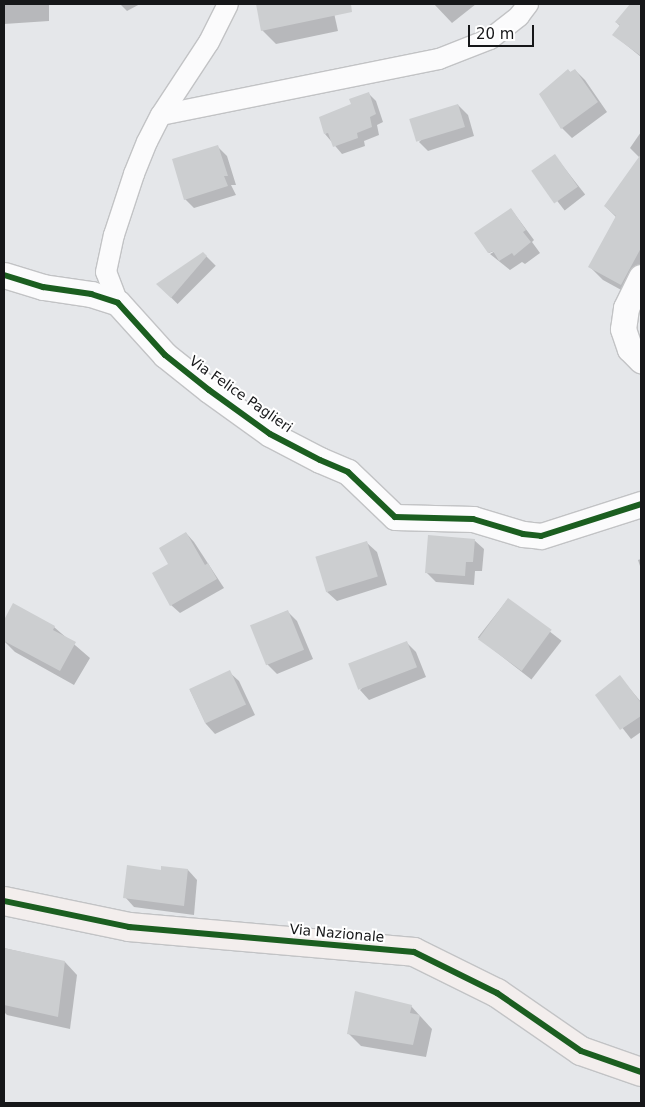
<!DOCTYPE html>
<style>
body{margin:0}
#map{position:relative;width:645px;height:1107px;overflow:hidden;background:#e5e7ea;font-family:"DejaVu Sans",sans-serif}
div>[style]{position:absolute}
.shadow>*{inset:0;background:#0003;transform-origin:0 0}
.building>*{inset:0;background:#ccced0;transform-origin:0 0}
.roads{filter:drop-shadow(1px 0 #c2c3c5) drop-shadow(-1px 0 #c2c3c5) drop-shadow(0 1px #c2c3c5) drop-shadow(0 -1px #c2c3c5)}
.minor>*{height:20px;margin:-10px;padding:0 10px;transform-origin:10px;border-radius:10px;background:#fbfbfc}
.tertiary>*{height:25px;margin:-12.5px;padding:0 12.5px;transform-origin:12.5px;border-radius:12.5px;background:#fbfbfc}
.primary>*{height:28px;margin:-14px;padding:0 14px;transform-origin:14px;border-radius:14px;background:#f3eeed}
.cycleway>*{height:6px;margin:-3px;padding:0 3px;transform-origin:3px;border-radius:3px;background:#1b5e20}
span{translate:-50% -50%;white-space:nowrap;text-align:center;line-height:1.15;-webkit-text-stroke:4px #fff;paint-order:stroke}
.street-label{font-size:14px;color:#161719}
.frame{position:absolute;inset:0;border:5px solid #161719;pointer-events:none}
.scale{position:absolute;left:468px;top:25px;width:66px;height:22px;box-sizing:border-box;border:2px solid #161719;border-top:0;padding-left:6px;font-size:15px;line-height:18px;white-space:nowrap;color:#161719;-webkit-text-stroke:4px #fff;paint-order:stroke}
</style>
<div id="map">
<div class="shadow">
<div style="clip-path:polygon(4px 4px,49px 4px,49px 21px,4px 24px)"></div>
<div style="clip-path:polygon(120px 4px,140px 4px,127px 11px)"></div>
<div style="clip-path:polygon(257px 4px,332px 4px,338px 31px,276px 44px,262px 30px)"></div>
<div style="clip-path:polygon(434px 4px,476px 4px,452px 23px)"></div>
<div style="clip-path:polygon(632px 4px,641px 4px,641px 57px,614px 35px,621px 27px,616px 22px)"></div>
<div style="clip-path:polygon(568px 70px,571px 73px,575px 70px,585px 80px,607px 112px,572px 138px,562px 128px,540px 94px)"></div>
<div style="clip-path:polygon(368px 93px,376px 101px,383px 122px,377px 125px,379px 135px,364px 141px,365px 146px,342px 154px,325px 134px,352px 104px)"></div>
<div style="clip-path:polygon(458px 105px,468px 115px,474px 136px,428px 151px,419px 142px)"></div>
<div style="clip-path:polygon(641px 132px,641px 284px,634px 297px,603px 280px,590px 267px,616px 217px,605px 206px,640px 158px,630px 148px)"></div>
<div style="clip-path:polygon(218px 147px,227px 156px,236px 185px,231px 185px,236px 195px,194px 208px,185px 199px)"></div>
<div style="left:555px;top:156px;width:49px;height:26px;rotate:52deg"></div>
<div style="clip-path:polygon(511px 209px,534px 240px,532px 242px,540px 253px,525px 264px,522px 262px,510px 270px,490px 254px,499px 249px,489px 253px,476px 233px)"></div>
<div style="left:203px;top:253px;width:18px;height:54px;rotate:45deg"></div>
<div style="clip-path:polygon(186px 533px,194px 542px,224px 588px,180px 613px,171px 605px,169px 565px)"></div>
<div style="clip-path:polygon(474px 540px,484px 549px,482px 571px,475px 571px,474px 585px,436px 582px,426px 572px)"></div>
<div style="clip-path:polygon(367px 543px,377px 552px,387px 585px,337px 601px,327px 592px)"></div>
<div style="clip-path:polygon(641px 559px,641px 569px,638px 560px)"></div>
<div style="left:508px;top:599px;width:68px;height:49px;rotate:38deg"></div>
<div style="clip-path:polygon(14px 605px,54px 627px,90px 658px,74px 685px,15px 652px,4px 641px,4px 633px,8px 626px,4px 622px)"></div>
<div style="clip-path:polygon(287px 611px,297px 621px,313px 659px,277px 674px,267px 664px,252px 626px)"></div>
<div style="clip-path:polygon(407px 643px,416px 652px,426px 677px,369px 700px,360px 690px)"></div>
<div style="clip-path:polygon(229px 672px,239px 681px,255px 715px,215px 734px,206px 724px,190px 690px)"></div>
<div style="clip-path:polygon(620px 677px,641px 702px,641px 732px,631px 739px,597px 695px)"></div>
<div style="clip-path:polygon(188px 870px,197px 880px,194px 915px,134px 907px,125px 897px,162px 872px)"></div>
<div style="clip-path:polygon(4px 948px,65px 962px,77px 975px,70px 1029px,7px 1015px,4px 1012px)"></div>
<div style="clip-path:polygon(411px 1006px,432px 1029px,426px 1057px,361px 1046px,348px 1033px)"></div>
</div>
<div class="building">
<div style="clip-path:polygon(256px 4px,351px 4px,352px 12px,261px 31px)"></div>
<div style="clip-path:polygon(630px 4px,641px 4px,641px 56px,612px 35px,620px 25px,615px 22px)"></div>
<div style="clip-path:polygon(568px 69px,570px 72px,575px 69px,598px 102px,561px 129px,539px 94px)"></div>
<div style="clip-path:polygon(369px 92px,376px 114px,370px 117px,372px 127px,357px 133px,358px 138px,333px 147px,328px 133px,324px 134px,319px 117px,351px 104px,349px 99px)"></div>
<div style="left:458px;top:104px;width:24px;height:51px;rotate:73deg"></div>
<div style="clip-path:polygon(218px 145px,228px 176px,224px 176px,228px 186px,184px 200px,172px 159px)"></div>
<div style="left:555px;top:154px;width:40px;height:29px;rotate:55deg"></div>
<div style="clip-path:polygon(641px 154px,641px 248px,621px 285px,588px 267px,616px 216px,604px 206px)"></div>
<div style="clip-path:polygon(511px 208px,526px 230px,523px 232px,531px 242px,514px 256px,512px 253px,499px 261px,493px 251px,488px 253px,474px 233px)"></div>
<div style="clip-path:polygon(203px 252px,207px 256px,171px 298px,156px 284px)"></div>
<div style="clip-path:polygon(186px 532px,205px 565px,208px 563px,217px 579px,170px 606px,152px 573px,168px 564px,159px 548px)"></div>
<div style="clip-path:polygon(428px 535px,475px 539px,473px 562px,466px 562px,465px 576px,425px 573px)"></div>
<div style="left:367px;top:541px;width:37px;height:54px;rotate:73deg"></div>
<div style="left:508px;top:598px;width:54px;height:51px;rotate:36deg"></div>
<div style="clip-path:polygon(13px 603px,55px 626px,53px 630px,76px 642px,60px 671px,4px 641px,4px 620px)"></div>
<div style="left:288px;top:610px;width:43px;height:41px;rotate:68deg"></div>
<div style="left:407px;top:641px;width:28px;height:63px;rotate:69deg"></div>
<div style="left:230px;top:670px;width:38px;height:45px;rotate:65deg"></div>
<div style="clip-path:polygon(620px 675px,641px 703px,641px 716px,620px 730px,595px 695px)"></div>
<div style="clip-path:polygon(127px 865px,161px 870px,161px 866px,188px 869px,184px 906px,123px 898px)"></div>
<div style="clip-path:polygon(4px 948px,65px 961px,58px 1017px,4px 1005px)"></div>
<div style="clip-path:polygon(355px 991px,412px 1005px,410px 1013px,420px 1015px,413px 1045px,347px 1034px)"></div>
</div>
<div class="roads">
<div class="minor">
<div style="left:161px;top:115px;width:284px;rotate:-11.4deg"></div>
<div style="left:439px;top:59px;width:55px;rotate:-21.4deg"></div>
<div style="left:490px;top:39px;width:37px;rotate:-38deg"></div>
<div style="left:519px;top:16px;width:15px;rotate:-53deg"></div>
<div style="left:118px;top:303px;width:33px;rotate:-111deg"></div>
<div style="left:106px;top:272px;width:38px;rotate:-78deg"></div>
<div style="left:114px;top:235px;width:64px;rotate:-71.8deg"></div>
<div style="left:134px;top:174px;width:35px;rotate:-68deg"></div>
<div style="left:147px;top:142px;width:30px;rotate:-63deg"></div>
<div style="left:161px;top:115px;width:87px;rotate:-56.7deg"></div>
<div style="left:209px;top:42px;width:42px;rotate:-63.4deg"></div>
</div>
<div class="tertiary">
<div style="left:4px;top:275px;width:41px;rotate:17.1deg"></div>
<div style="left:43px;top:287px;width:49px;rotate:8.3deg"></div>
<div style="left:91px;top:294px;width:28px;rotate:18deg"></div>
<div style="left:118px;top:303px;width:70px;rotate:47.9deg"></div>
<div style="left:165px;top:355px;width:56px;rotate:38.5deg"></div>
<div style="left:209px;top:390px;width:75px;rotate:35.8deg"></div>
<div style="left:270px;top:434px;width:56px;rotate:27.5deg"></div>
<div style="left:320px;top:460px;width:30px;rotate:23deg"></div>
<div style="left:348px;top:472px;width:65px;rotate:43.8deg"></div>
<div style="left:395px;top:517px;width:78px;rotate:1.5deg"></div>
<div style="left:473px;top:519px;width:52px;rotate:16.7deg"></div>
<div style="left:523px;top:534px;width:18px;rotate:6deg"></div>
<div style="left:541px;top:536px;width:105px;rotate:-17.7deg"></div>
<div style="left:641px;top:277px;width:34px;rotate:116deg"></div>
<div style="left:626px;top:308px;width:21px;rotate:98deg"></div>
<div style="left:623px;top:329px;width:21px;rotate:71deg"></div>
<div style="left:630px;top:349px;width:16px;rotate:45deg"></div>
</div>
<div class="primary">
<div style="left:4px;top:901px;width:128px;rotate:11.7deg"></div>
<div style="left:129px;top:927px;width:286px;rotate:5deg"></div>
<div style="left:414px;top:952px;width:93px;rotate:26.3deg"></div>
<div style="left:497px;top:993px;width:102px;rotate:34.6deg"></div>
<div style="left:581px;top:1051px;width:64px;rotate:19.3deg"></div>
</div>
</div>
<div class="cycleway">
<div style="left:4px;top:275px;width:41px;rotate:17.1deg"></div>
<div style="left:43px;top:287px;width:49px;rotate:8.3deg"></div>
<div style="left:91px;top:294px;width:28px;rotate:18deg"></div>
<div style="left:118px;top:303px;width:70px;rotate:47.9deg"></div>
<div style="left:165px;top:355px;width:56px;rotate:38.5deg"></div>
<div style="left:209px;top:390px;width:75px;rotate:35.8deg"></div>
<div style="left:270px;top:434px;width:56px;rotate:27.5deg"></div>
<div style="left:320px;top:460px;width:30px;rotate:23deg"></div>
<div style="left:348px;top:472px;width:65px;rotate:43.8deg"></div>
<div style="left:395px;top:517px;width:78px;rotate:1.5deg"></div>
<div style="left:473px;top:519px;width:52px;rotate:16.7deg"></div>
<div style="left:523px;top:534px;width:18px;rotate:6deg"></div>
<div style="left:541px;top:536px;width:105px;rotate:-17.7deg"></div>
<div style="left:4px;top:901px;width:128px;rotate:11.7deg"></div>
<div style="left:129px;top:927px;width:286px;rotate:5deg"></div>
<div style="left:414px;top:952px;width:93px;rotate:26.3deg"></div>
<div style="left:497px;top:993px;width:102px;rotate:34.6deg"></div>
<div style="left:581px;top:1051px;width:64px;rotate:19.3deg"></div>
</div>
<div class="street-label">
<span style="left:241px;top:394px;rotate:35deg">Via Felice Paglieri</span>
<span style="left:337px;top:933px;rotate:5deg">Via Nazionale</span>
</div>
<div class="frame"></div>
<div class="scale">20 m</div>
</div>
